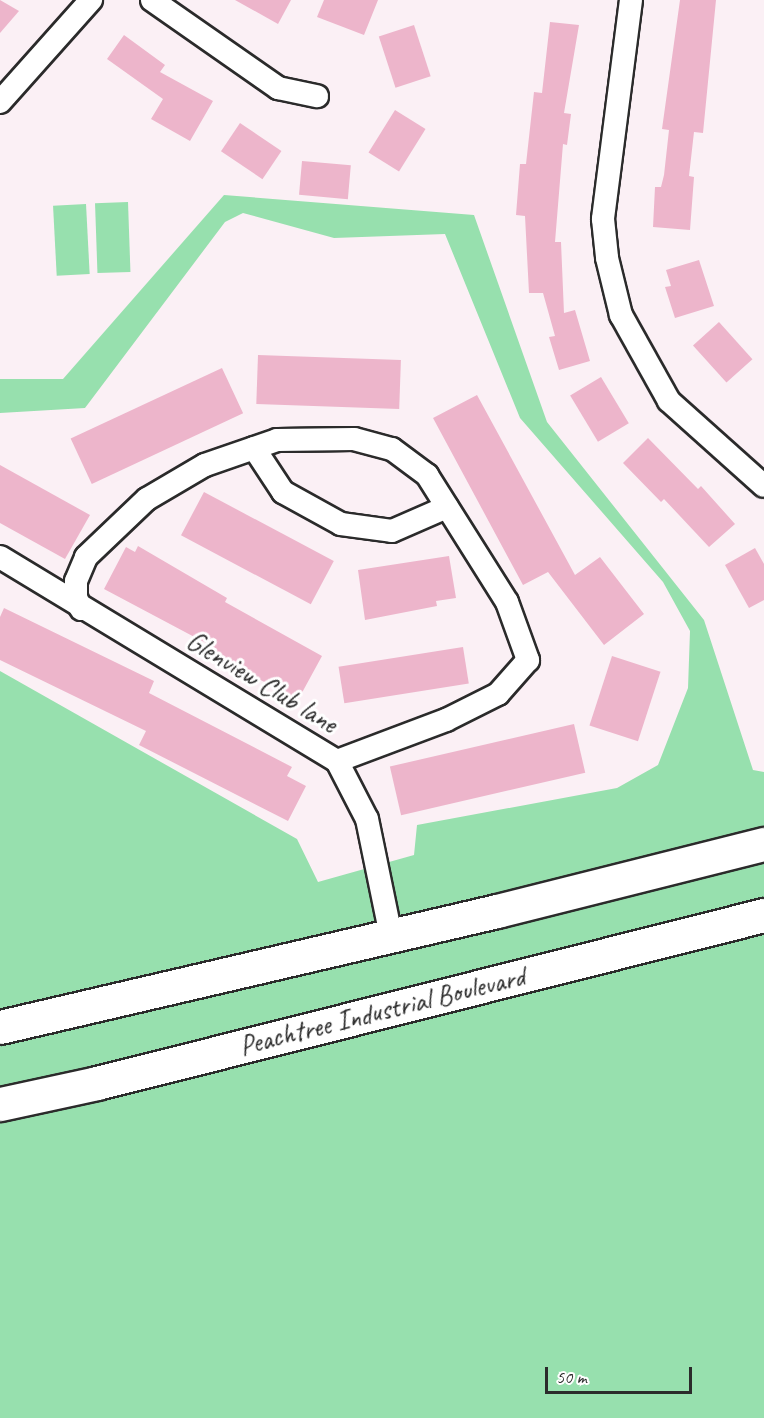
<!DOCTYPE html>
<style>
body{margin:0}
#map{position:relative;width:764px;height:1418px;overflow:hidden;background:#fbf0f5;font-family:Caveat,sans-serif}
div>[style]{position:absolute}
.green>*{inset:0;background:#97e0ae;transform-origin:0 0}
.building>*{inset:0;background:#edb5cb;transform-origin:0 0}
.roads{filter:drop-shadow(2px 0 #2b2b2b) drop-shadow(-2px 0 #2b2b2b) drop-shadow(0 2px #2b2b2b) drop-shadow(0 -2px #2b2b2b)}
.minor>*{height:22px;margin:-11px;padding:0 11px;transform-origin:11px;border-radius:11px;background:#fff}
.trunk>*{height:33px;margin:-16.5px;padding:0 16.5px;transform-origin:16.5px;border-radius:16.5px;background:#fff}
span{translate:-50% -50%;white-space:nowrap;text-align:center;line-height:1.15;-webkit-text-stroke:6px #fff;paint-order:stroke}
.street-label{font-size:28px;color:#2b2b2b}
.scale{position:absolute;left:545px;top:1367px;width:147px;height:27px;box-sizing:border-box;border:3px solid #2b2b2b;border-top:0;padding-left:8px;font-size:18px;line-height:21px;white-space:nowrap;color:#2b2b2b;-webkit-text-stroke:4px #fff;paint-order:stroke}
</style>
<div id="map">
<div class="green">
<div style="clip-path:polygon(224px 195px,474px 215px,547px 422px,704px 620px,753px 770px,764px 772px,764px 1418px,0 1418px,0 671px,297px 839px,318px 882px,414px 855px,417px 825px,617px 788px,658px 765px,688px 688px,690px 631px,663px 582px,520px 418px,445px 234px,334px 238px,243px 213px,225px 222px,85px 408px,0 413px,0 379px,63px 379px)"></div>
<div style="left:128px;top:202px;width:70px;height:33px;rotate:88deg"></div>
<div style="left:86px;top:204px;width:70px;height:33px;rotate:87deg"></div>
</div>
<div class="building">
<div style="clip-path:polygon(0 0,19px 11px,0 33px)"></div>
<div style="clip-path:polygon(235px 0,291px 0,278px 24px)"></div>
<div style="clip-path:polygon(324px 0,378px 0,364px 35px,317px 17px)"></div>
<div style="clip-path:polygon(680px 0,716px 0,703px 133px,694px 132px,689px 176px,694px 177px,690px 230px,653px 227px,655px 187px,661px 187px,664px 175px,669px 130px,662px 129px)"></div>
<div style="clip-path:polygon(550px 22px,579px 25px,564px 113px,571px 114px,567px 145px,563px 144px,555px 242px,561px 242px,564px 313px,575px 310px,590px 361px,559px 370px,549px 337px,555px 336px,543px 293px,529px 293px,525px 216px,516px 215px,520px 164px,526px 164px,534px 92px,542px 93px)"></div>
<div style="left:414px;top:25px;width:54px;height:37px;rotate:72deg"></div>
<div style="clip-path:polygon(124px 35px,165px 65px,160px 72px,213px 101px,190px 141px,151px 119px,163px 99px,107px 59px)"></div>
<div style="left:395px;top:110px;width:36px;height:50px;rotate:32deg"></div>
<div style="left:240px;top:123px;width:50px;height:34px;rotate:34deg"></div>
<div style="left:302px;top:161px;width:49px;height:34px;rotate:5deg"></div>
<div style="clip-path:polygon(699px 260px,714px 306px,675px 318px,665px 287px,671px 286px,666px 270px)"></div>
<div style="left:719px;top:322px;width:50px;height:35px;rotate:48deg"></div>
<div style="left:258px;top:355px;width:143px;height:49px;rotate:2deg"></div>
<div style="left:222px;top:368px;width:50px;height:167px;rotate:65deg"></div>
<div style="left:601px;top:377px;width:54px;height:36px;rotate:59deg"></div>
<div style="clip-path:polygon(477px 395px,575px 575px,600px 557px,644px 614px,604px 645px,548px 572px,523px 585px,433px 418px)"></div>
<div style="clip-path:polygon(648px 438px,698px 489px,701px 486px,735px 524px,709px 547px,664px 499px,661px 502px,623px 463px)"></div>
<div style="clip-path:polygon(0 465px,90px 515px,65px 559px,0 523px)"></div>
<div style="left:204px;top:492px;width:147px;height:49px;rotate:28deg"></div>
<div style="clip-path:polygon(138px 546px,227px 598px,225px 602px,322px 656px,298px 700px,214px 655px,217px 649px,104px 589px,126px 547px,135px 552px)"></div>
<div style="clip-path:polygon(755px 548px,764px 564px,764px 600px,749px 608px,725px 565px)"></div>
<div style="clip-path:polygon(449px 556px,456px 598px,436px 601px,437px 606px,365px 620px,358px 570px)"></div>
<div style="clip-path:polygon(4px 608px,154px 681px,149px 693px,292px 767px,287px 776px,306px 786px,288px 821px,139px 745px,146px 731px,0 660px,0 617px)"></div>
<div style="left:463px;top:647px;width:37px;height:126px;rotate:81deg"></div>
<div style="left:612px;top:656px;width:51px;height:73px;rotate:18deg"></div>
<div style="left:574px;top:724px;width:50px;height:189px;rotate:77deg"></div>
</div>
<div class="roads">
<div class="minor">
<div style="left:152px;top:0;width:154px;rotate:34.9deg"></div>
<div style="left:278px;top:88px;width:40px;rotate:12deg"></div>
<div style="left:631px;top:0;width:221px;rotate:97.3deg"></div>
<div style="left:603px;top:219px;width:39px;rotate:84deg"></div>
<div style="left:607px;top:258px;width:59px;rotate:76.2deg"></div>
<div style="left:621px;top:315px;width:98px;rotate:60.8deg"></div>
<div style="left:669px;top:401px;width:127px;rotate:41.8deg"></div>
<div style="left:0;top:102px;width:137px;rotate:-48.3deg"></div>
<div style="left:254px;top:448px;width:53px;rotate:56.6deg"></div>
<div style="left:283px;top:492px;width:66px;rotate:28.9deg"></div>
<div style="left:341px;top:524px;width:51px;rotate:7.8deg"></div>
<div style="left:392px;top:531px;width:60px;rotate:-23.6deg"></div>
<div style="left:0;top:557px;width:394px;rotate:31.2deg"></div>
<div style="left:337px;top:761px;width:65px;rotate:62.7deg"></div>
<div style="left:367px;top:819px;width:119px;rotate:78.4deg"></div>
<div style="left:81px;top:609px;width:13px;rotate:-113deg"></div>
<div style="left:76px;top:597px;width:16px;rotate:-90deg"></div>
<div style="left:76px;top:581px;width:26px;rotate:-67deg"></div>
<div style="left:86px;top:557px;width:84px;rotate:-43.6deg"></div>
<div style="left:147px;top:499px;width:67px;rotate:-30.4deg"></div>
<div style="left:205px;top:465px;width:76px;rotate:-19.1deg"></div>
<div style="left:277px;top:440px;width:77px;rotate:-0.7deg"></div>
<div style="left:354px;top:439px;width:39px;rotate:15deg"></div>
<div style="left:392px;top:449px;width:44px;rotate:36.6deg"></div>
<div style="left:427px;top:475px;width:150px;rotate:57.8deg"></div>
<div style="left:507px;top:602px;width:62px;rotate:70.1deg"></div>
<div style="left:528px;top:660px;width:45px;rotate:131.4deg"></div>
<div style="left:498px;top:694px;width:58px;rotate:153.4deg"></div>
<div style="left:446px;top:720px;width:116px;rotate:159.4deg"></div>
</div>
<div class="trunk">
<div style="left:0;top:1027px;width:510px;rotate:-13.14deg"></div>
<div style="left:497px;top:911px;width:275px;rotate:-14.1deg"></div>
<div style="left:0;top:1104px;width:99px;rotate:-12.2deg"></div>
<div style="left:97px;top:1083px;width:688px;rotate:-14.14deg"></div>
</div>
</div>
<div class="street-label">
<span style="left:262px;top:682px;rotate:31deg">Glenview Club lane</span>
<span style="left:382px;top:1011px;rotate:-14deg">Peachtree Industrial Boulevard</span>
</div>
<div class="scale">50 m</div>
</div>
